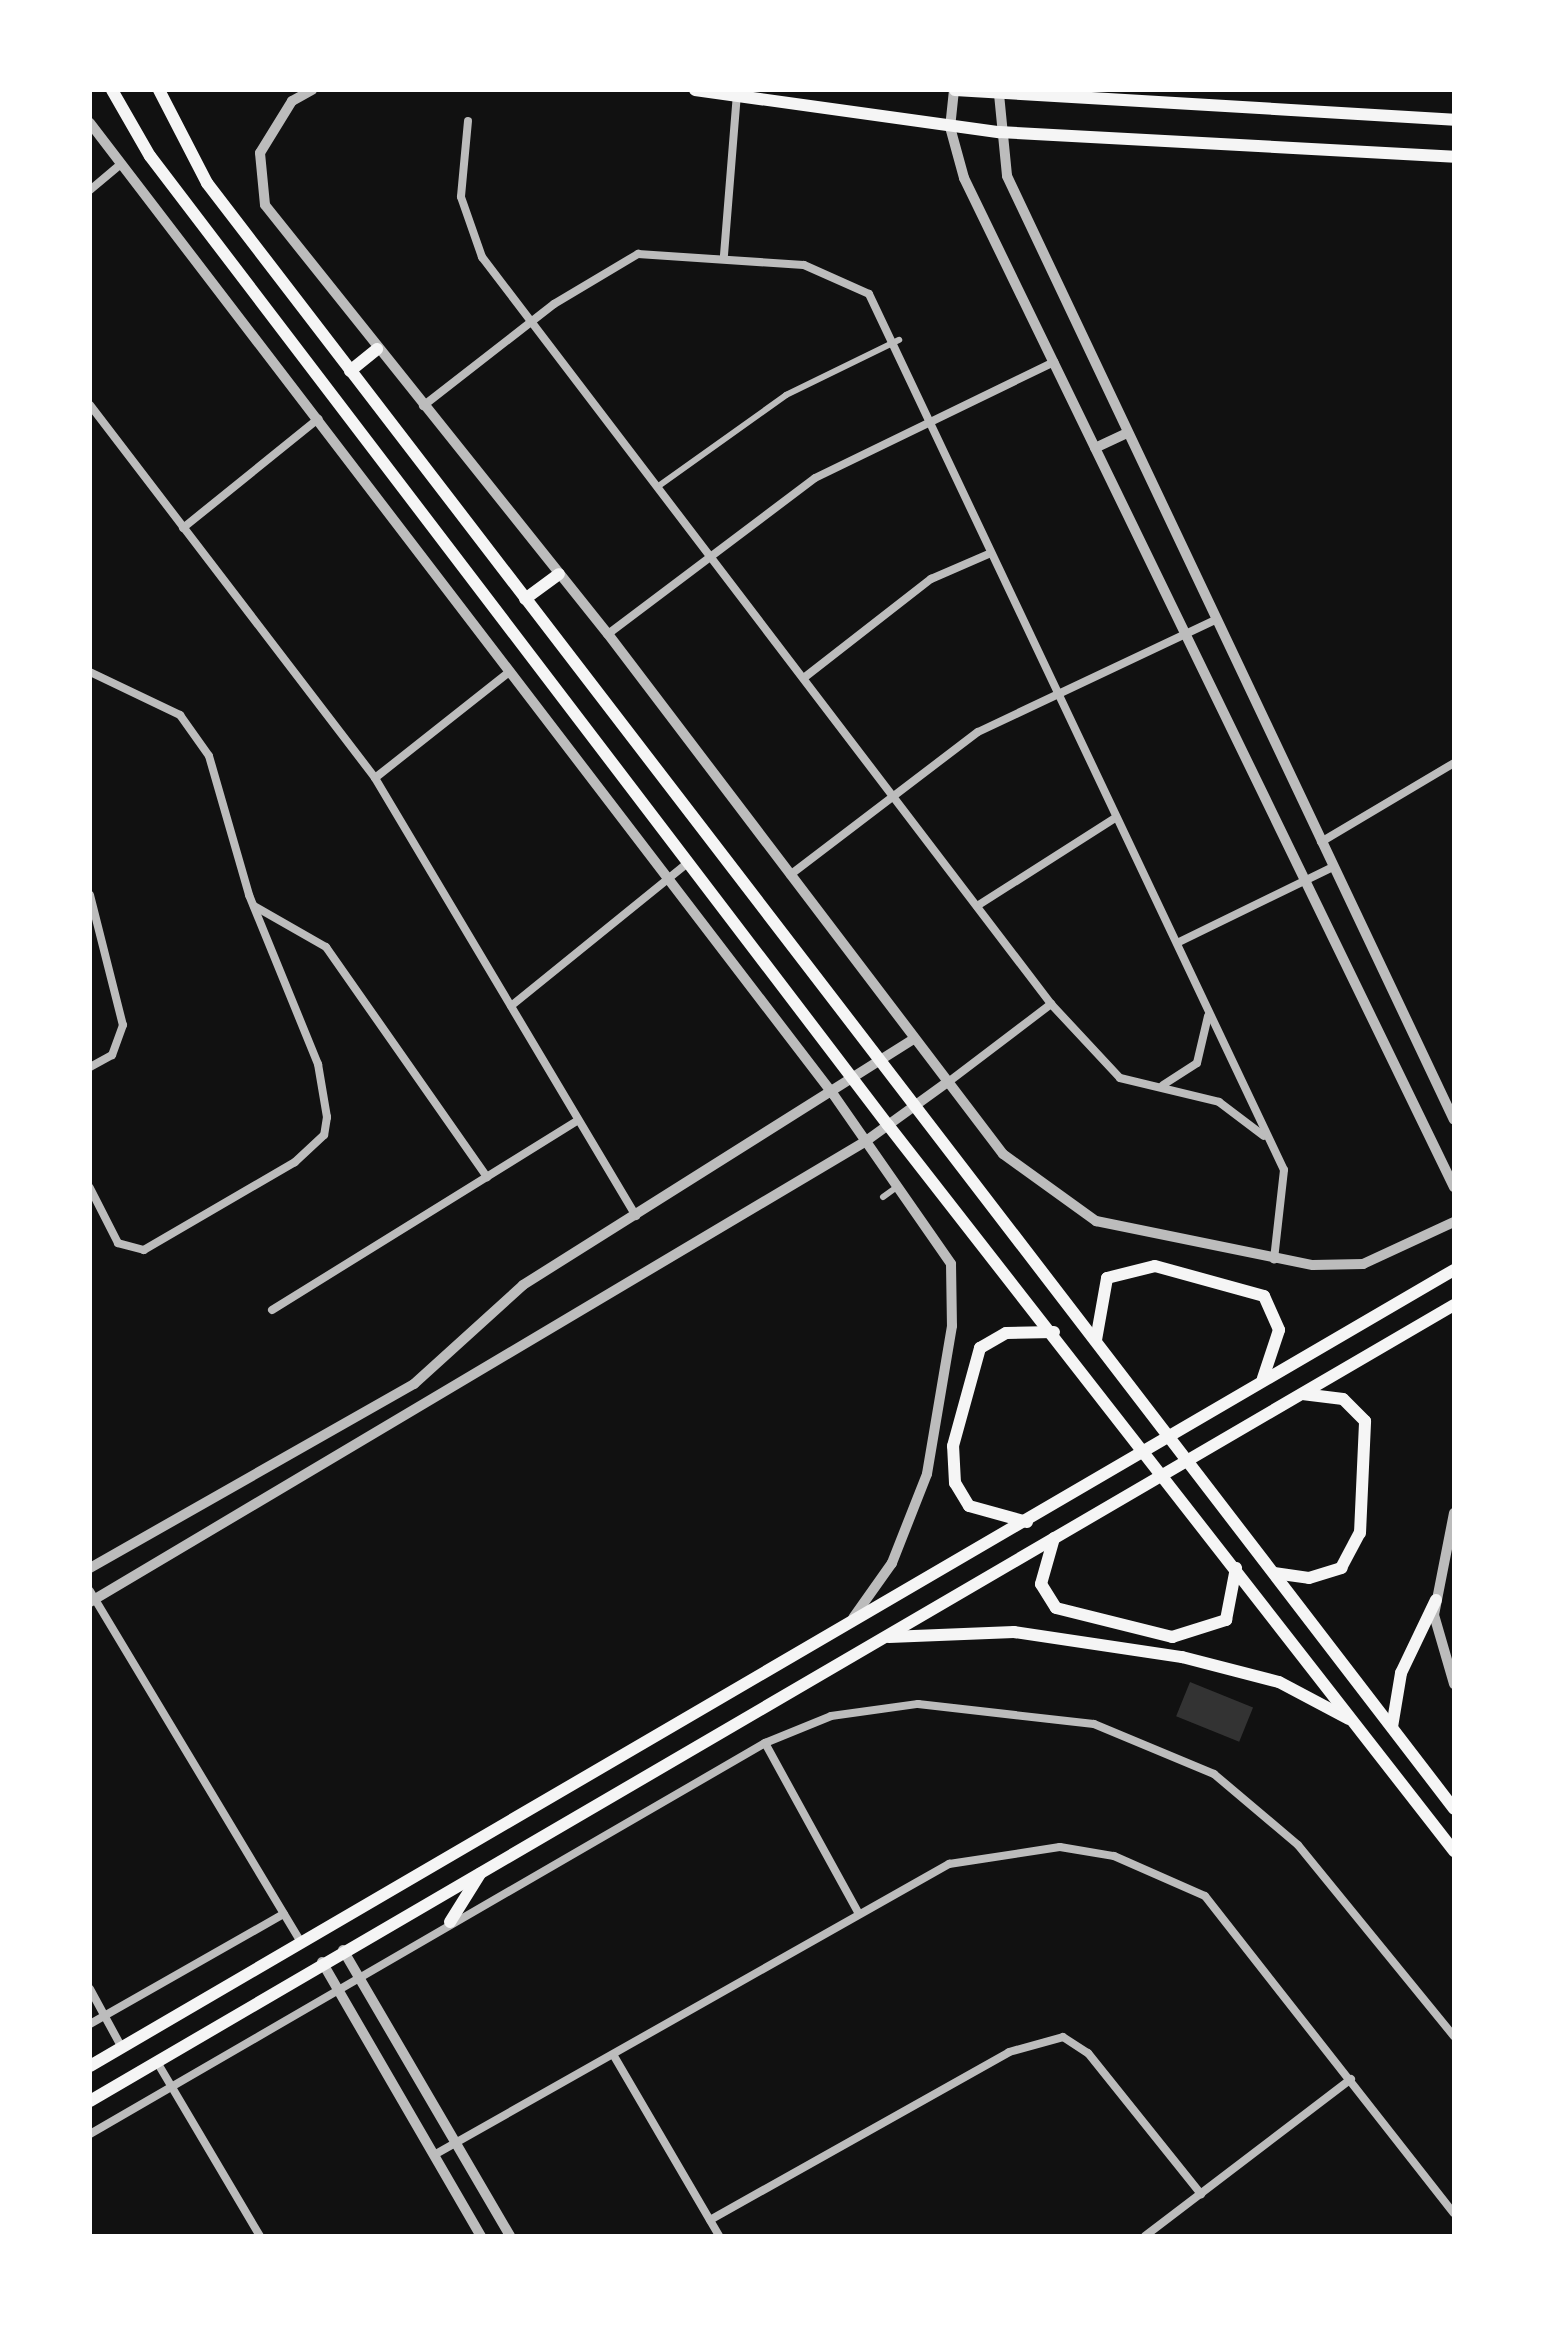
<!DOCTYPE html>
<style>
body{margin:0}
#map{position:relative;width:1544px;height:2326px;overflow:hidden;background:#111;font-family:Figtree,sans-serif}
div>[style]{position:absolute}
.water>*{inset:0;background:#333;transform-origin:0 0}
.pedestrian>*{height:6px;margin:-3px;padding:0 3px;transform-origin:3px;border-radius:3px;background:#bcbcbc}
.minor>*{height:8px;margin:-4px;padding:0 4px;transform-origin:4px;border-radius:4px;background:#bcbcbc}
.tertiary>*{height:10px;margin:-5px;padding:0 5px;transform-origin:5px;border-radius:5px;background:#bcbcbc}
.primary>*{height:12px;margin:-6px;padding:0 6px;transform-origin:6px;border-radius:6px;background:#f5f5f5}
span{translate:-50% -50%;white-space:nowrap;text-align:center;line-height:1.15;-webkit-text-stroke:8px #fff;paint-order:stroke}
.frame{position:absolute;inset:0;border:92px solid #fff;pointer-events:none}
</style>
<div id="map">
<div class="water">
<div style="left:1190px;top:1682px;width:68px;height:37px;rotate:22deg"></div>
</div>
<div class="pedestrian">
<div style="left:660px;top:485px;width:155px;rotate:-35.5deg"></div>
<div style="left:786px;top:395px;width:126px;rotate:-26deg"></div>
<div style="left:883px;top:1197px;width:19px;rotate:-36deg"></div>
</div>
<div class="minor">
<div style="left:468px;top:121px;width:76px;rotate:95.3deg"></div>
<div style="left:461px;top:197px;width:64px;rotate:70.7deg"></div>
<div style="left:482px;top:257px;width:939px;rotate:52.7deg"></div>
<div style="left:1051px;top:1004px;width:101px;rotate:47deg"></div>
<div style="left:1120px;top:1078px;width:102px;rotate:13.6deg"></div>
<div style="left:1219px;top:1102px;width:56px;rotate:37.1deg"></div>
<div style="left:90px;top:190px;width:39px;rotate:-40deg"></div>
<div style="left:724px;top:255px;width:162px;rotate:-85.4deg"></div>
<div style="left:90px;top:405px;width:469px;rotate:52.6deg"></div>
<div style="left:375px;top:778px;width:510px;rotate:59.21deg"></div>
<div style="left:423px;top:406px;width:166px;rotate:-37.9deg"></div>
<div style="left:554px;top:304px;width:98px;rotate:-30.8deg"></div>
<div style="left:638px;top:254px;width:166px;rotate:3.8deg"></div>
<div style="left:804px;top:265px;width:71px;rotate:24deg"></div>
<div style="left:869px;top:294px;width:969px;rotate:64.65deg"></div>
<div style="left:1284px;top:1170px;width:90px;rotate:96.4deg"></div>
<div style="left:183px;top:528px;width:174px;rotate:-38.9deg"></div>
<div style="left:608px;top:634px;width:259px;rotate:-37deg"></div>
<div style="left:815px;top:478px;width:266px;rotate:-25.9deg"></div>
<div style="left:90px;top:672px;width:100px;rotate:25.5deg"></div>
<div style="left:180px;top:715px;width:50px;rotate:54.7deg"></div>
<div style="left:209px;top:756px;width:145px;rotate:73.9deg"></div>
<div style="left:249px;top:895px;width:183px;rotate:67.8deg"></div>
<div style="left:318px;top:1064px;width:54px;rotate:80.4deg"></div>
<div style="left:327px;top:1117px;width:18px;rotate:99deg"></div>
<div style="left:324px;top:1135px;width:40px;rotate:137deg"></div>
<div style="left:295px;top:1162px;width:175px;rotate:149.8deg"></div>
<div style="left:144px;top:1250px;width:27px;rotate:-165deg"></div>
<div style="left:118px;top:1243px;width:62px;rotate:-117deg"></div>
<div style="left:805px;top:677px;width:160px;rotate:-37.9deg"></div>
<div style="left:931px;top:579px;width:65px;rotate:-23.4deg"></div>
<div style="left:375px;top:778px;width:169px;rotate:-38.3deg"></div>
<div style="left:1321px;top:842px;width:155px;rotate:-30.7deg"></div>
<div style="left:790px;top:875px;width:236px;rotate:-37.3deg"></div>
<div style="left:978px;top:732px;width:262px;rotate:-25.3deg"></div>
<div style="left:90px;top:895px;width:134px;rotate:75.8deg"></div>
<div style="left:123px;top:1025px;width:32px;rotate:110deg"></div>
<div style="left:112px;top:1055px;width:25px;rotate:151deg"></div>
<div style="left:254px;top:906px;width:83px;rotate:29.7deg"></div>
<div style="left:326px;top:947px;width:281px;rotate:55deg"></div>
<div style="left:977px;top:906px;width:164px;rotate:-32.5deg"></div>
<div style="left:1179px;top:942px;width:171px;rotate:-26deg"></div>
<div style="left:511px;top:1006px;width:229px;rotate:-39deg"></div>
<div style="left:947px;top:1083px;width:131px;rotate:-37.2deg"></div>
<div style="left:1163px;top:1085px;width:40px;rotate:-32.9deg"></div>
<div style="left:1197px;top:1063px;width:48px;rotate:-76.8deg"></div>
<div style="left:272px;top:1310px;width:357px;rotate:-31.8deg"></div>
<div style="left:90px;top:1591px;width:410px;rotate:59deg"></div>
<div style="left:765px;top:1743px;width:195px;rotate:61.2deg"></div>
<div style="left:90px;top:1989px;width:67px;rotate:61.5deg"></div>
<div style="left:90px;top:2024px;width:223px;rotate:-29.6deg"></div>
<div style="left:614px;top:2056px;width:208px;rotate:59.7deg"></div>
<div style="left:157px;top:2062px;width:202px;rotate:59.4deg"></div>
<div style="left:90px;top:2134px;width:780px;rotate:-30.08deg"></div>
<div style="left:765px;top:1743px;width:71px;rotate:-22.2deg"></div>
<div style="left:831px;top:1716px;width:88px;rotate:-7.9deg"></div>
<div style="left:918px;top:1704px;width:177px;rotate:6.5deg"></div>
<div style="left:1094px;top:1724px;width:130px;rotate:22.6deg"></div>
<div style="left:1214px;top:1774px;width:110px;rotate:40.2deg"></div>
<div style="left:1298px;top:1845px;width:247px;rotate:50.8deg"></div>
<div style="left:434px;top:2155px;width:592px;rotate:-29.47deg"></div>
<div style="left:949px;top:1864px;width:112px;rotate:-8.7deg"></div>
<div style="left:1060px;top:1847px;width:55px;rotate:9.5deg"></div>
<div style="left:1114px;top:1856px;width:99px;rotate:23.7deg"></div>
<div style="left:1205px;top:1896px;width:403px;rotate:51.9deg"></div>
<div style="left:710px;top:2220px;width:343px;rotate:-29.3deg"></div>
<div style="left:1009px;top:2052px;width:56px;rotate:-15.5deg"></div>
<div style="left:1063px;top:2037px;width:30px;rotate:33deg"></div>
<div style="left:1088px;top:2053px;width:181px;rotate:51.3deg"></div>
<div style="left:1145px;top:2236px;width:259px;rotate:-37.3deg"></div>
</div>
<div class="tertiary">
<div style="left:312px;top:90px;width:23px;rotate:151deg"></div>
<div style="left:292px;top:101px;width:61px;rotate:121.6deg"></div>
<div style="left:260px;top:153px;width:52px;rotate:84.5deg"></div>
<div style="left:265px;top:205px;width:549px;rotate:51.36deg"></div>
<div style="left:608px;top:634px;width:653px;rotate:52.78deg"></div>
<div style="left:1003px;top:1154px;width:115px;rotate:35.8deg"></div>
<div style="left:1096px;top:1221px;width:221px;rotate:11.5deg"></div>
<div style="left:1313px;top:1265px;width:50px;rotate:-1.1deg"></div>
<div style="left:1363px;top:1264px;width:100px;rotate:-24.8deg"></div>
<div style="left:954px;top:90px;width:37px;rotate:96deg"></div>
<div style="left:950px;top:127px;width:53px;rotate:74.6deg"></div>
<div style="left:964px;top:178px;width:1122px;rotate:64.1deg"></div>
<div style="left:999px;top:94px;width:82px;rotate:84.4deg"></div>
<div style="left:1007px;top:176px;width:1044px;rotate:64.66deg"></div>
<div style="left:90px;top:123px;width:1223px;rotate:52.58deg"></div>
<div style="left:833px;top:1094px;width:207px;rotate:55.2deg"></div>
<div style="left:951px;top:1264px;width:62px;rotate:89.1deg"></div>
<div style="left:952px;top:1326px;width:150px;rotate:99.6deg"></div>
<div style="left:927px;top:1474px;width:96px;rotate:111.5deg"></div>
<div style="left:892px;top:1563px;width:67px;rotate:125.3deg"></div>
<div style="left:1095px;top:448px;width:33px;rotate:-25deg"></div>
<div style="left:1454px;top:1513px;width:104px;rotate:101.1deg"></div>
<div style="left:1434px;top:1615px;width:72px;rotate:73.8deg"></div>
<div style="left:90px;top:1568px;width:373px;rotate:-29.6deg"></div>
<div style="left:414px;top:1384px;width:147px;rotate:-42.2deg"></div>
<div style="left:523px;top:1285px;width:460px;rotate:-32.2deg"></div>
<div style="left:90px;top:1602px;width:903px;rotate:-30.71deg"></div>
<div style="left:866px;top:1141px;width:99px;rotate:-35.9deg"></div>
<div style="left:343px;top:1950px;width:331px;rotate:59.7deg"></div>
<div style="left:322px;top:1962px;width:317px;rotate:59.9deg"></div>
</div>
<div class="primary">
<div style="left:112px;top:90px;width:76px;rotate:60.1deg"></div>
<div style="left:150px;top:156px;width:1218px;rotate:52.71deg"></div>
<div style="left:888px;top:1125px;width:921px;rotate:52.06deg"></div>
<div style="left:159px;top:90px;width:105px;rotate:62.7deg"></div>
<div style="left:207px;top:183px;width:2049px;rotate:52.51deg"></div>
<div style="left:695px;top:90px;width:307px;rotate:7.9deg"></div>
<div style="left:999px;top:132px;width:456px;rotate:3.1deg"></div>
<div style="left:955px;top:90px;width:500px;rotate:3.4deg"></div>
<div style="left:350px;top:371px;width:35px;rotate:-39deg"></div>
<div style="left:525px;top:599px;width:42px;rotate:-36.3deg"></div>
<div style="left:1096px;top:1340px;width:63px;rotate:-79.9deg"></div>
<div style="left:1107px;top:1278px;width:49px;rotate:-14deg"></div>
<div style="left:1155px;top:1266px;width:113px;rotate:15.4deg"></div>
<div style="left:1264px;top:1296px;width:37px;rotate:66deg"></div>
<div style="left:1279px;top:1330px;width:51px;rotate:108.4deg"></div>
<div style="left:1027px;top:1522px;width:60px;rotate:-164.6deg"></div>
<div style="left:969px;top:1506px;width:27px;rotate:-121deg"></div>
<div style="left:955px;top:1483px;width:37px;rotate:-93deg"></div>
<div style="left:953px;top:1446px;width:102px;rotate:-74.6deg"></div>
<div style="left:980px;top:1348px;width:30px;rotate:-30deg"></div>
<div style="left:1006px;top:1333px;width:48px;rotate:-1.2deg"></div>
<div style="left:1054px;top:1538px;width:48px;rotate:105.8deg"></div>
<div style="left:1041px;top:1584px;width:28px;rotate:58deg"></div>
<div style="left:1056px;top:1608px;width:120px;rotate:14deg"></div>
<div style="left:1172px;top:1637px;width:57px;rotate:-17.5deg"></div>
<div style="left:1226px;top:1620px;width:53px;rotate:-79.1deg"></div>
<div style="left:1274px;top:1573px;width:35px;rotate:8deg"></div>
<div style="left:1309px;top:1578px;width:34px;rotate:-17deg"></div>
<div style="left:1341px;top:1568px;width:40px;rotate:-62deg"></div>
<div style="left:1360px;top:1533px;width:112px;rotate:-87.4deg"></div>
<div style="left:1365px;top:1421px;width:31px;rotate:-135deg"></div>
<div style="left:1343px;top:1399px;width:39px;rotate:-173deg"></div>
<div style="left:889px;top:1637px;width:125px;rotate:-2.3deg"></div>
<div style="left:1014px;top:1632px;width:170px;rotate:8.5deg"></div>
<div style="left:1182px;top:1657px;width:100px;rotate:14.5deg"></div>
<div style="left:1279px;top:1682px;width:79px;rotate:27.9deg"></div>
<div style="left:1392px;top:1727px;width:55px;rotate:-80.5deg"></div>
<div style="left:1401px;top:1673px;width:81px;rotate:-64.4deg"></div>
<div style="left:450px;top:1922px;width:57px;rotate:-58deg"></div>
<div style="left:90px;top:2066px;width:1579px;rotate:-30.27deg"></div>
<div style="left:90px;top:2101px;width:1579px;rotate:-30.27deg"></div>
</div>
<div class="frame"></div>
</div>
